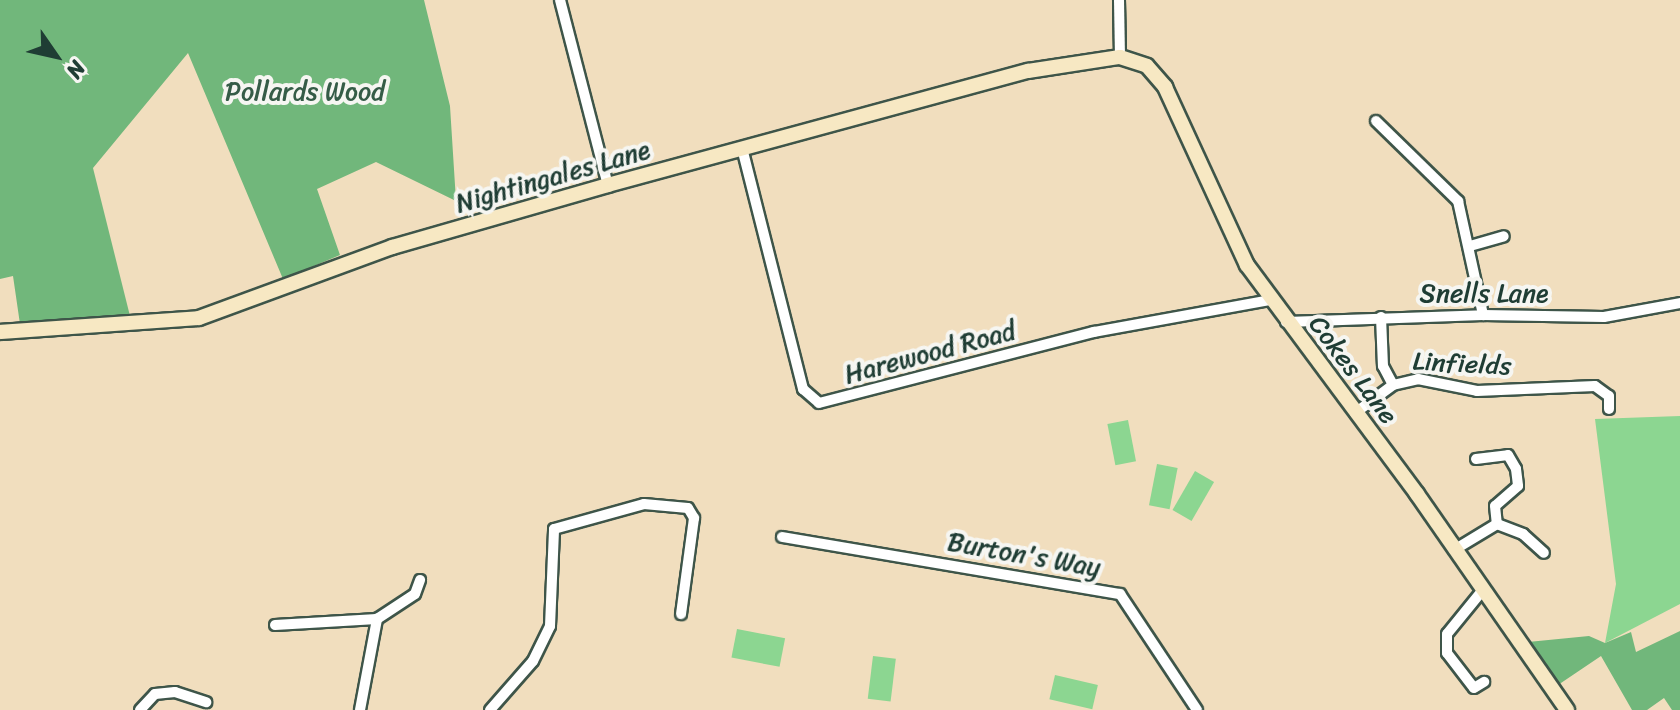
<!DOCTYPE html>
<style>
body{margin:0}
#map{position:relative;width:1680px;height:710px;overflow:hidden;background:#f1debe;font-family:Sriracha,sans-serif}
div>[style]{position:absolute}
.green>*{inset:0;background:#8cd691;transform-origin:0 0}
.forest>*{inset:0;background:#71b77b}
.roads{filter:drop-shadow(2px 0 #3e5549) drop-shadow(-2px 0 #3e5549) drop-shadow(0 2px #3e5549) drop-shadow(0 -2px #3e5549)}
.minor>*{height:10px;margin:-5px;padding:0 5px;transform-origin:5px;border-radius:5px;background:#fff}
.secondary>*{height:14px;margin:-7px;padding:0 7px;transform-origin:7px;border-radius:7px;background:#f7e8c3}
span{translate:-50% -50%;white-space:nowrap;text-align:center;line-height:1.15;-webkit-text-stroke:8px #f6f6f2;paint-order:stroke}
.park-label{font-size:26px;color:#355c47}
.street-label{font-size:26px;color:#1f3d34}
.north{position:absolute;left:16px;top:16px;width:80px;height:80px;-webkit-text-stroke:6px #f6f6f2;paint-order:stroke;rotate:124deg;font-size:22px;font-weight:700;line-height:32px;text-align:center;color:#1f3d34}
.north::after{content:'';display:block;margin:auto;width:28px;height:36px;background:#1f3d34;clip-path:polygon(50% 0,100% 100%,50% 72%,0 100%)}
</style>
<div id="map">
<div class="green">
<div style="clip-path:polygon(1680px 416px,1680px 604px,1605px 643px,1616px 584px,1595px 419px)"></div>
<div style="left:1128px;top:420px;width:42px;height:21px;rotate:79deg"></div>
<div style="left:1157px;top:464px;width:21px;height:42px;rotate:11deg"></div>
<div style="left:1195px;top:471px;width:22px;height:45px;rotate:30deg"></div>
<div style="left:737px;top:629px;width:49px;height:29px;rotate:11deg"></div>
<div style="left:873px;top:656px;width:23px;height:43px;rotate:7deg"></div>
<div style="left:1055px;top:675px;width:44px;height:25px;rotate:13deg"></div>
</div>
<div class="forest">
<div style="clip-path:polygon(0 0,424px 0,450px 106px,456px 201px,376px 162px,317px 189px,340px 255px,283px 279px,188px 53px,93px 168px,130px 316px,21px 331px,13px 276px,0 279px)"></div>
<div style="clip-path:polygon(1680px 631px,1680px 710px,1672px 710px,1664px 698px,1647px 710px,1632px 710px,1601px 656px,1558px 685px,1528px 642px,1589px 636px,1605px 643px,1631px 632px,1636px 652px)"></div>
</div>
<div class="roads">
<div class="minor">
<div style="left:560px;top:0;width:191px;rotate:75.5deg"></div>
<div style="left:1119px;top:0;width:57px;rotate:89deg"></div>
<div style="left:1376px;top:121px;width:115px;rotate:44.3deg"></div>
<div style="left:1458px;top:201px;width:117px;rotate:77.6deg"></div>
<div style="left:742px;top:148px;width:249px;rotate:75.8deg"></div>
<div style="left:803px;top:389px;width:21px;rotate:41deg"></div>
<div style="left:819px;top:403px;width:284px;rotate:-14.5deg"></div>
<div style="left:1094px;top:332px;width:179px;rotate:-10.3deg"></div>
<div style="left:1470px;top:246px;width:35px;rotate:-16deg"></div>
<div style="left:1381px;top:317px;width:49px;rotate:87.7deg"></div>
<div style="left:1383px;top:366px;width:21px;rotate:62deg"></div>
<div style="left:1286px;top:322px;width:197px;rotate:-2deg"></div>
<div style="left:1483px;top:315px;width:121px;rotate:0.9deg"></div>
<div style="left:1604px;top:317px;width:77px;rotate:-10.4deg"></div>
<div style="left:1355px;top:413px;width:47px;rotate:-36.4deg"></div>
<div style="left:1393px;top:385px;width:26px;rotate:-13deg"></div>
<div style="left:1418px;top:379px;width:60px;rotate:11.5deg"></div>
<div style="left:1477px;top:391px;width:118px;rotate:-2.4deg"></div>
<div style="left:1595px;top:386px;width:17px;rotate:36deg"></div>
<div style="left:1609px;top:396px;width:13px;rotate:90deg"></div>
<div style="left:1476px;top:459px;width:32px;rotate:-7deg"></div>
<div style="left:1508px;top:455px;width:16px;rotate:60deg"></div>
<div style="left:1516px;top:469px;width:17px;rotate:83deg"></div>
<div style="left:1518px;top:486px;width:30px;rotate:139deg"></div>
<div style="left:1495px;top:506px;width:18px;rotate:84deg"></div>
<div style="left:782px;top:537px;width:343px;rotate:9.6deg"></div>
<div style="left:1120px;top:594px;width:139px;rotate:56.4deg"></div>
<div style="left:1454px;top:550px;width:50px;rotate:-31.2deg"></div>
<div style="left:1497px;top:524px;width:28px;rotate:21deg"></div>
<div style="left:1523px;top:534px;width:28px;rotate:42deg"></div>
<div style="left:1482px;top:591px;width:55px;rotate:129.1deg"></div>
<div style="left:1447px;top:634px;width:19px;rotate:90deg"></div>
<div style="left:1447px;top:653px;width:44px;rotate:52.4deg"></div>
<div style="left:1474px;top:688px;width:12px;rotate:-31deg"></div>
<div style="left:275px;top:625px;width:102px;rotate:-3.4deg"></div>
<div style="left:377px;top:619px;width:45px;rotate:-33.3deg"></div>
<div style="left:415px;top:594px;width:15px;rotate:-70deg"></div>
<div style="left:140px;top:710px;width:22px;rotate:-47deg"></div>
<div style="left:155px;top:694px;width:20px;rotate:-6deg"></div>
<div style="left:175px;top:692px;width:33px;rotate:18deg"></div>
<div style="left:360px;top:710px;width:93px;rotate:-79.4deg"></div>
<div style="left:490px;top:710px;width:65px;rotate:-48.7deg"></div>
<div style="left:533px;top:661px;width:39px;rotate:-64deg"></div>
<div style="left:550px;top:626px;width:97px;rotate:-87.6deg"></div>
<div style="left:554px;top:529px;width:93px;rotate:-15.5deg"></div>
<div style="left:644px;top:504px;width:44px;rotate:5.2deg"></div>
<div style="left:688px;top:508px;width:12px;rotate:59deg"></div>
<div style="left:694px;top:518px;width:97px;rotate:97.7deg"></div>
</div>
<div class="secondary">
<div style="left:0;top:332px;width:199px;rotate:-4deg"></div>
<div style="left:199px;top:318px;width:206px;rotate:-20.2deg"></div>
<div style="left:392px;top:247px;width:225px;rotate:-16deg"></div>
<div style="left:608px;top:185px;width:435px;rotate:-15.2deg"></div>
<div style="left:1028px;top:71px;width:93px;rotate:-8.7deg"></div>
<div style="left:1120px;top:57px;width:28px;rotate:18deg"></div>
<div style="left:1147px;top:66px;width:28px;rotate:49deg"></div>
<div style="left:1165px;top:87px;width:196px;rotate:65.3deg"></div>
<div style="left:1247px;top:265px;width:285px;rotate:53.4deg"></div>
<div style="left:1417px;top:494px;width:263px;rotate:55.2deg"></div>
</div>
</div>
<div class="park-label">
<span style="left:305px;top:92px">Pollards Wood</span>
</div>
<div class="street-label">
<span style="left:553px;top:177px;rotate:-16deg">Nightingales Lane</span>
<span style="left:1484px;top:294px">Snells Lane</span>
<span style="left:930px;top:353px;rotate:-15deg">Harewood Road</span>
<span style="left:1462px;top:364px;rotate:3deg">Linfields</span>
<span style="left:1353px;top:370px;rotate:53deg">Cokes Lane</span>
<span style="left:1024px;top:555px;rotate:10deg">Burton's Way</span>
</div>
<div class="north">N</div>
</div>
